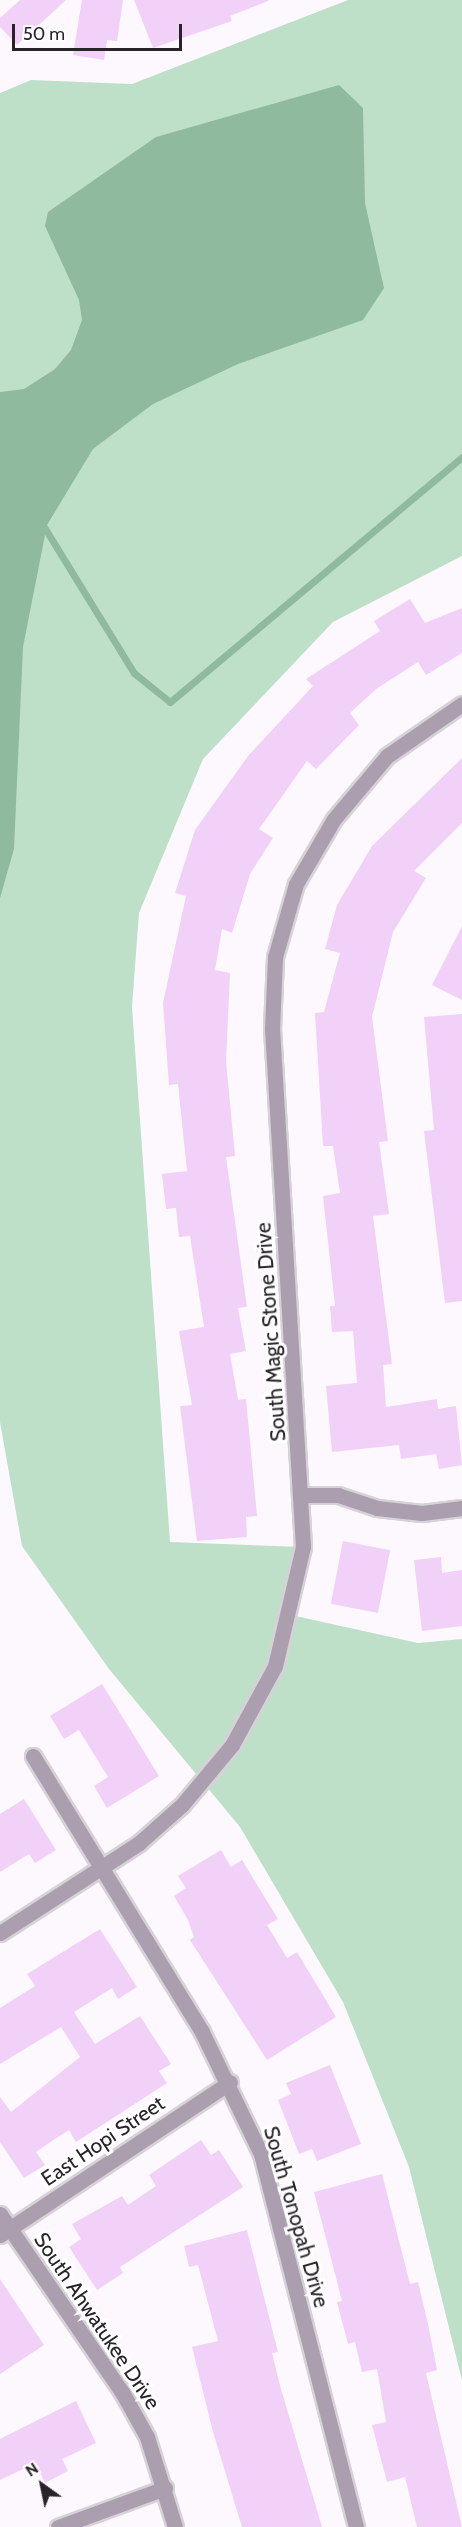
<!DOCTYPE html>
<style>
body{margin:0}
#map{position:relative;width:462px;height:2527px;overflow:hidden;background:#fdf8fe;font-family:Cabin,sans-serif}
div>[style]{position:absolute}
.green>*{inset:0;background:#bee0c8}
.water>*{inset:0;background:#90ba9d}
.stream>*{height:7px;margin:-3.5px;padding:0 3.5px;transform-origin:3.5px;border-radius:3.5px;background:#90ba9d}
.building>*{inset:0;background:#f1d1f8;transform-origin:0 0}
.roads{filter:drop-shadow(2px 0 #d6d2d7) drop-shadow(-2px 0 #d6d2d7) drop-shadow(0 2px #d6d2d7) drop-shadow(0 -2px #d6d2d7)}
.minor>*{height:15px;margin:-7.5px;padding:0 7.5px;transform-origin:7.5px;border-radius:7.5px;background:#ab9eae}
span{translate:-50% -50%;white-space:nowrap;text-align:center;line-height:1.15;-webkit-text-stroke:6px #fff;paint-order:stroke}
.street-label{font-size:21px;color:#272327}
.north{position:absolute;left:12px;top:2455px;width:60px;height:60px;-webkit-text-stroke:4px #fff;paint-order:stroke;rotate:327deg;font-size:16px;font-weight:700;line-height:24px;text-align:center;color:#272327}
.north::after{content:'';display:block;margin:auto;width:21px;height:27px;background:#272327;clip-path:polygon(50% 0,100% 100%,50% 72%,0 100%)}
.scale{position:absolute;left:12px;top:24px;width:170px;height:27px;box-sizing:border-box;border:3px solid #272327;border-top:0;padding-left:8px;font-size:18px;line-height:21px;white-space:nowrap;color:#272327;-webkit-text-stroke:4px #fff;paint-order:stroke}
</style>
<div id="map">
<div class="green">
<div style="clip-path:polygon(348px 0,462px 0,462px 556px,333px 622px,203px 759px,139px 913px,132px 1007px,170px 1542px,303px 1547px,291px 1615px,418px 1643px,462px 1639px,462px 2380px,409px 2167px,343px 2002px,240px 1827px,109px 1669px,22px 1546px,0 1422px,0 93px,31px 80px,132px 84px)"></div>
</div>
<div class="water">
<div style="clip-path:polygon(339px 85px,363px 108px,365px 203px,384px 288px,363px 320px,238px 364px,153px 404px,93px 449px,47px 525px,23px 647px,14px 849px,0 898px,0 392px,24px 389px,55px 369px,71px 350px,82px 320px,79px 300px,45px 226px,48px 212px,156px 137px)"></div>
</div>
<div class="stream">
<div style="left:41px;top:522px;width:177px;rotate:58.4deg"></div>
<div style="left:134px;top:673px;width:46px;rotate:38.9deg"></div>
<div style="left:170px;top:702px;width:381px;rotate:-40deg"></div>
</div>
<div class="building">
<div style="clip-path:polygon(20px 0,66px 0,17px 45px,0 27px,0 18px)"></div>
<div style="clip-path:polygon(82px 0,123px 0,117px 41px,107px 40px,104px 60px,73px 55px)"></div>
<div style="clip-path:polygon(134px 0,268px 0,268px 1px,230px 16px,232px 21px,153px 48px)"></div>
<div style="clip-path:polygon(410px 599px,425px 623px,462px 608px,462px 653px,426px 675px,418px 662px,376px 689px,350px 713px,359px 725px,316px 769px,307px 761px,259px 829px,273px 838px,250px 874px,232px 933px,222px 929px,215px 970px,230px 973px,226px 1061px,235px 1156px,226px 1157px,247px 1307px,238px 1308px,246px 1351px,230px 1354px,238px 1400px,246px 1399px,257px 1516px,246px 1517px,247px 1537px,197px 1541px,180px 1406px,192px 1405px,179px 1331px,204px 1327px,190px 1236px,179px 1237px,176px 1208px,166px 1209px,162px 1174px,187px 1171px,178px 1084px,169px 1085px,163px 1003px,186px 896px,175px 893px,195px 830px,248px 756px,313px 686px,306px 679px,380px 631px,374px 621px)"></div>
<div style="clip-path:polygon(462px 758px,462px 823px,414px 871px,426px 878px,393px 932px,372px 1017px,388px 1141px,379px 1142px,389px 1214px,373px 1216px,392px 1364px,383px 1365px,386px 1407px,437px 1399px,438px 1409px,456px 1406px,462px 1465px,439px 1469px,436px 1454px,401px 1459px,399px 1445px,332px 1452px,326px 1386px,357px 1383px,353px 1331px,332px 1332px,330px 1306px,335px 1306px,323px 1196px,340px 1193px,333px 1146px,323px 1146px,315px 1013px,324px 1012px,340px 953px,325px 949px,337px 905px,372px 846px)"></div>
<div style="clip-path:polygon(462px 926px,462px 1000px,432px 985px)"></div>
<div style="clip-path:polygon(462px 1014px,462px 1301px,445px 1303px,424px 1131px,434px 1130px,424px 1017px)"></div>
<div style="left:343px;top:1541px;width:48px;height:64px;rotate:11deg"></div>
<div style="clip-path:polygon(441px 1557px,442px 1573px,462px 1570px,462px 1626px,422px 1631px,414px 1560px)"></div>
<div style="clip-path:polygon(102px 1684px,159px 1776px,107px 1808px,94px 1786px,108px 1777px,79px 1730px,64px 1739px,50px 1716px)"></div>
<div style="clip-path:polygon(24px 1799px,56px 1850px,35px 1863px,29px 1854px,0 1872px,0 1814px)"></div>
<div style="clip-path:polygon(221px 1850px,231px 1867px,242px 1860px,278px 1919px,267px 1925px,287px 1958px,297px 1952px,336px 2017px,267px 2060px,190px 1940px,194px 1937px,188px 1920px,174px 1896px,186px 1888px,178px 1876px)"></div>
<div style="clip-path:polygon(100px 1929px,137px 1987px,118px 1999px,112px 1988px,74px 2012px,95px 2044px,140px 2016px,171px 2064px,159px 2071px,167px 2083px,76px 2142px,69px 2130px,52px 2141px,36px 2152px,45px 2165px,24px 2178px,0 2142px,0 2097px,11px 2112px,80px 2057px,61px 2027px,0 2064px,0 2008px,35px 1986px,27px 1974px)"></div>
<div style="clip-path:polygon(330px 2065px,361px 2144px,317px 2161px,312px 2149px,299px 2154px,278px 2100px,291px 2094px,286px 2083px)"></div>
<div style="clip-path:polygon(201px 2140px,211px 2155px,219px 2150px,243px 2187px,120px 2267px,123px 2273px,97px 2290px,69px 2247px,81px 2239px,72px 2224px,122px 2196px,128px 2205px,156px 2186px,149px 2175px)"></div>
<div style="clip-path:polygon(382px 2174px,410px 2284px,418px 2282px,428px 2324px,437px 2370px,426px 2373px,462px 2527px,417px 2527px,405px 2477px,387px 2482px,372px 2425px,386px 2422px,377px 2369px,362px 2372px,355px 2342px,348px 2344px,337px 2302px,342px 2301px,314px 2192px)"></div>
<div style="clip-path:polygon(247px 2230px,278px 2352px,272px 2353px,281px 2389px,322px 2527px,242px 2527px,213px 2432px,192px 2347px,218px 2341px,198px 2265px,189px 2267px,184px 2246px)"></div>
<div style="clip-path:polygon(0 2279px,44px 2345px,0 2374px)"></div>
<div style="clip-path:polygon(76px 2401px,96px 2443px,62px 2459px,68px 2471px,45px 2483px,36px 2463px,0 2480px,0 2439px)"></div>
</div>
<div class="roads">
<div class="minor">
<div style="left:302px;top:1495px;width:36px"></div>
<div style="left:338px;top:1495px;width:41px;rotate:18.4deg"></div>
<div style="left:377px;top:1508px;width:45px;rotate:6.3deg"></div>
<div style="left:422px;top:1513px;width:40px;rotate:-7.1deg"></div>
<div style="left:33px;top:1756px;width:324px;rotate:58.5deg"></div>
<div style="left:202px;top:2032px;width:136px;rotate:64.2deg"></div>
<div style="left:261px;top:2154px;width:385px;rotate:75.7deg"></div>
<div style="left:0;top:1933px;width:166px;rotate:-32.9deg"></div>
<div style="left:139px;top:1843px;width:57px;rotate:-41.5deg"></div>
<div style="left:182px;top:1805px;width:78px;rotate:-50.2deg"></div>
<div style="left:232px;top:1745px;width:90px;rotate:-61.4deg"></div>
<div style="left:275px;top:1666px;width:122px;rotate:-76.8deg"></div>
<div style="left:303px;top:1547px;width:519px;rotate:-93.42deg"></div>
<div style="left:272px;top:1029px;width:72px;rotate:-87.6deg"></div>
<div style="left:275px;top:957px;width:76px;rotate:-74deg"></div>
<div style="left:296px;top:884px;width:75px;rotate:-59.7deg"></div>
<div style="left:334px;top:819px;width:82px;rotate:-49.9deg"></div>
<div style="left:387px;top:756px;width:91px;rotate:-34.7deg"></div>
<div style="left:0;top:2214px;width:216px;rotate:55.6deg"></div>
<div style="left:122px;top:2392px;width:51px;rotate:60.9deg"></div>
<div style="left:147px;top:2437px;width:94px;rotate:72.7deg"></div>
<div style="left:0;top:2235px;width:276px;rotate:-33.6deg"></div>
<div style="left:58px;top:2527px;width:114px;rotate:-20deg"></div>
</div>
</div>
<div class="street-label">
<span style="left:271px;top:1332px;rotate:-94deg">South Magic Stone Drive</span>
<span style="left:103px;top:2141px;rotate:-34deg">East Hopi Street</span>
<span style="left:296px;top:2217px;rotate:74deg">South Tonopah Drive</span>
<span style="left:97px;top:2321px;rotate:56deg">South Ahwatukee Drive</span>
</div>
<div class="north">N</div>
<div class="scale">50 m</div>
</div>
